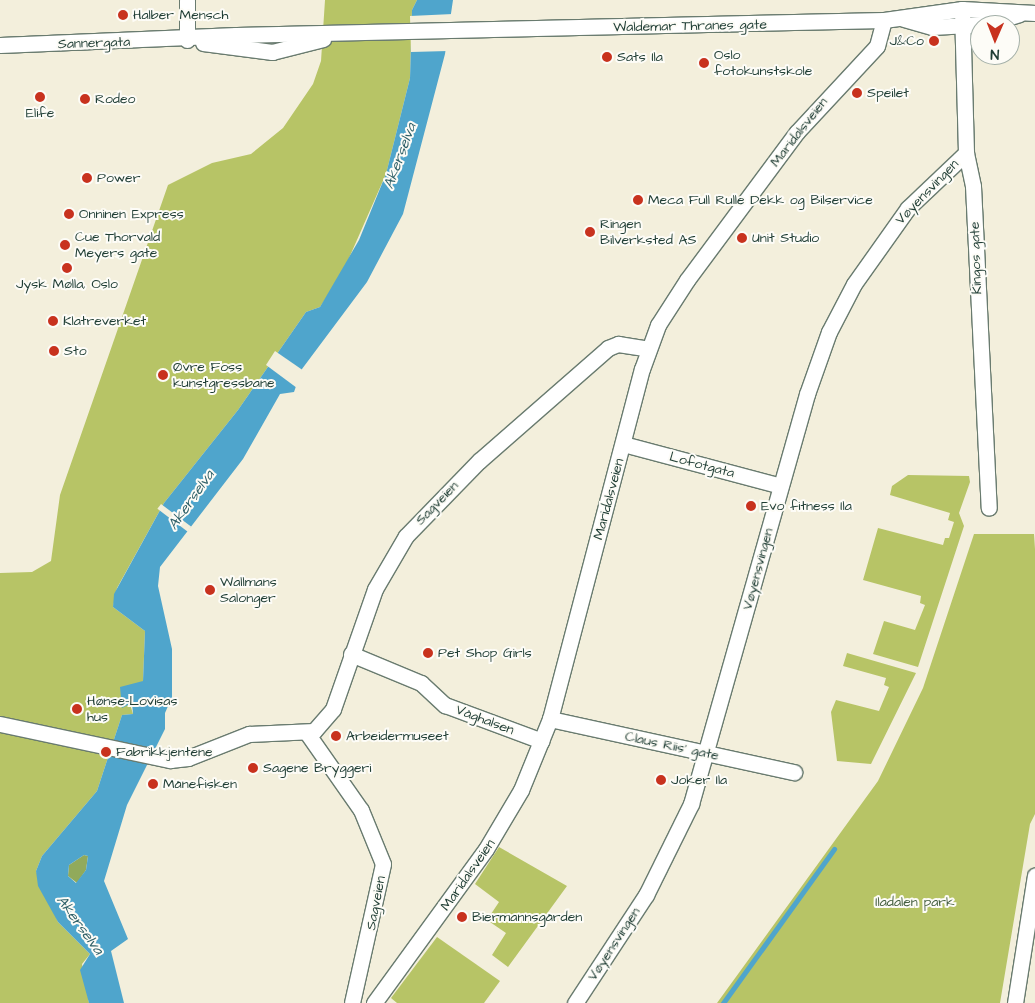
<!DOCTYPE html>
<meta charset="utf-8">
<style>
body{margin:0}
#map{position:relative;width:1035px;height:1003px;overflow:hidden;background:#f3efdc;font-family:"Architects Daughter",sans-serif}
div>[style]{position:absolute}
.green>*{inset:0;background:#b7c466}
.forest>*{inset:0;background:#91aa5b}
.water>*{inset:0;background:#4fa5cc}
.pier>*{inset:0;background:#f3efdc;transform-origin:0 0}
.stream>*{height:5px;margin:-2.5px;padding:0 2.5px;transform-origin:2.5px;border-radius:2.5px;background:#4fa5cc}
.roads{filter:drop-shadow(1px 0 #697b6f) drop-shadow(-1px 0 #697b6f) drop-shadow(0 1px #697b6f) drop-shadow(0 -1px #697b6f)}
.minor>*{height:15px;margin:-7.5px;padding:0 7.5px;transform-origin:7.5px;border-radius:7.5px;background:#fff}
.dots>*{width:14px;height:14px;translate:-50% -50%;box-sizing:border-box;border:2px solid #fdfcf7;border-radius:50%}
span{translate:-50% -50%;white-space:nowrap;text-align:center;line-height:1.15;-webkit-text-stroke:4px #fdfcf7;paint-order:stroke}
.poi-label{font-size:14px;color:#1f3d34}
.left{translate:0 -50%;text-align:left}
.right{translate:-100% -50%;text-align:right}
.street-label{font-size:14px;color:#1f3d34}
.park-label{font-size:14px;color:#455f40}
.water-label{font-size:15px;color:#306169;font-style:italic}
.north{position:absolute;left:970px;top:15px;width:50px;height:50px;box-sizing:border-box;background:#fdfcf7;border:1px solid #a4b0a9;border-radius:50%;rotate:181deg;font-size:14px;font-weight:700;line-height:20px;text-align:center;color:#1f3d34}
.north::after{content:'';display:block;margin:auto;width:18px;height:22px;background:#c8321e;clip-path:polygon(50% 0,100% 100%,50% 72%,0 100%)}
</style>
<div id="map">
<div class="green">
<div style="clip-path:polygon(325px 0,417px 0,412px 10px,410px 78px,386px 174px,342px 274px,320px 307px,306px 312px,238px 410px,164px 503px,117px 588px,113px 607px,145px 631px,143px 681px,130px 704px,133px 714px,122px 715px,97px 791px,42px 856px,36px 871px,58px 922px,90px 954px,82px 964px,89px 1003px,0 1003px,0 573px,32px 572px,51px 561px,60px 495px,168px 185px,212px 163px,251px 154px,283px 128px,313px 84px,321px 61px)"></div>
<div style="clip-path:polygon(908px 475px,969px 476px,970px 482px,959px 513px,964px 526px,918px 667px,873px 654px,884px 621px,915px 630px,925px 605px,920px 603px,921px 596px,863px 580px,878px 528px,943px 545px,945px 538px,949px 538px,954px 522px,948px 520px,950px 513px,890px 495px,892px 486px)"></div>
<div style="clip-path:polygon(974px 534px,1034px 534px,1035px 549px,1035px 814px,1030px 824px,1000px 1003px,717px 1003px,878px 781px,923px 688px)"></div>
<div style="clip-path:polygon(847px 653px,916px 673px,871px 764px,837px 761px,831px 712px,836px 700px,879px 711px,889px 687px,884px 685px,886px 678px,843px 666px)"></div>
<div style="clip-path:polygon(499px 847px,567px 886px,508px 967px,492px 955px,506px 933px,487px 920px,499px 902px,475px 884px)"></div>
<div style="clip-path:polygon(437px 937px,500px 981px,484px 1003px,397px 1003px,391px 998px)"></div>
</div>
<div class="forest">
<div style="clip-path:polygon(84px 855px,88px 856px,86px 870px,77px 883px,68px 876px,69px 865px)"></div>
</div>
<div class="water">
<div style="clip-path:polygon(evenodd,417px 0,453px 0,445px 54px,403px 214px,367px 282px,302px 369px,294px 392px,280px 394px,243px 459px,160px 567px,158px 586px,172px 649px,172px 697px,165px 713px,165px 729px,127px 805px,104px 881px,128px 939px,111px 951px,124px 1003px,89px 1003px,80px 970px,90px 954px,58px 922px,38px 886px,36px 871px,42px 856px,97px 791px,122px 715px,133px 714px,132px 703px,122px 708px,120px 687px,143px 681px,145px 631px,113px 607px,114px 594px,164px 503px,238px 410px,306px 312px,320px 307px,359px 240px,386px 174px,410px 78px,412px 10px,417px 0,84px 855px,88px 856px,86px 870px,76px 883px,68px 876px,69px 865px,84px 855px)"></div>
</div>
<div class="pier">
<div style="clip-path:polygon(453px 14px,448px 51px,411px 52px,410px 16px)"></div>
<div style="clip-path:polygon(275px 351px,304px 371px,297px 388px,266px 365px)"></div>
<div style="left:161px;top:504px;width:38px;height:6px;rotate:37deg"></div>
</div>
<div class="stream">
<div style="left:723px;top:1003px;width:190px;rotate:-54.2deg"></div>
</div>
<div class="roads">
<div class="minor">
<div style="left:187px;top:0;width:40px;rotate:90deg"></div>
<div style="left:962px;top:9px;width:144px;rotate:88.4deg"></div>
<div style="left:966px;top:153px;width:34px;rotate:78deg"></div>
<div style="left:973px;top:186px;width:322px;rotate:87.2deg"></div>
<div style="left:904px;top:19px;width:29px;rotate:16deg"></div>
<div style="left:932px;top:27px;width:55px;rotate:-3.1deg"></div>
<div style="left:987px;top:24px;width:34px;rotate:-17deg"></div>
<div style="left:203px;top:43px;width:70px;rotate:7.4deg"></div>
<div style="left:272px;top:52px;width:53px;rotate:-14.3deg"></div>
<div style="left:0;top:45px;width:236px;rotate:-2.4deg"></div>
<div style="left:236px;top:35px;width:648px;rotate:-1.33deg"></div>
<div style="left:884px;top:20px;width:79px;rotate:-8deg"></div>
<div style="left:962px;top:9px;width:73px;rotate:3.1deg"></div>
<div style="left:623px;top:444px;width:163px;rotate:14.9deg"></div>
<div style="left:351px;top:654px;width:76px;rotate:22.5deg"></div>
<div style="left:421px;top:683px;width:33px;rotate:43deg"></div>
<div style="left:445px;top:705px;width:103px;rotate:20.4deg"></div>
<div style="left:550px;top:719px;width:250px;rotate:12.3deg"></div>
<div style="left:0;top:724px;width:174px;rotate:12deg"></div>
<div style="left:170px;top:760px;width:18px;rotate:-6deg"></div>
<div style="left:188px;top:758px;width:66px;rotate:-21.5deg"></div>
<div style="left:249px;top:734px;width:65px;rotate:-2.6deg"></div>
<div style="left:314px;top:731px;width:29px;rotate:-49deg"></div>
<div style="left:333px;top:709px;width:127px;rotate:-70.7deg"></div>
<div style="left:375px;top:589px;width:61px;rotate:-59.7deg"></div>
<div style="left:406px;top:536px;width:105px;rotate:-45.8deg"></div>
<div style="left:479px;top:461px;width:171px;rotate:-41.2deg"></div>
<div style="left:608px;top:348px;width:11px;rotate:-22deg"></div>
<div style="left:618px;top:344px;width:30px;rotate:9deg"></div>
<div style="left:307px;top:733px;width:94px;rotate:55deg"></div>
<div style="left:361px;top:810px;width:58px;rotate:67.8deg"></div>
<div style="left:383px;top:864px;width:142px;rotate:102.6deg"></div>
<div style="left:374px;top:1003px;width:190px;rotate:-54deg"></div>
<div style="left:486px;top:849px;width:69px;rotate:-59.3deg"></div>
<div style="left:521px;top:790px;width:77px;rotate:-67.8deg"></div>
<div style="left:550px;top:719px;width:362px;rotate:-75.3deg"></div>
<div style="left:642px;top:369px;width:47px;rotate:-70deg"></div>
<div style="left:658px;top:325px;width:54px;rotate:-57.2deg"></div>
<div style="left:687px;top:280px;width:184px;rotate:-53.4deg"></div>
<div style="left:797px;top:132px;width:117px;rotate:-47.1deg"></div>
<div style="left:877px;top:46px;width:27px;rotate:-75deg"></div>
<div style="left:575px;top:1003px;width:129px;rotate:-56.7deg"></div>
<div style="left:646px;top:895px;width:102px;rotate:-63.7deg"></div>
<div style="left:691px;top:804px;width:426px;rotate:-74.2deg"></div>
<div style="left:807px;top:394px;width:66px;rotate:-70.5deg"></div>
<div style="left:829px;top:332px;width:54px;rotate:-62.5deg"></div>
<div style="left:854px;top:284px;width:93px;rotate:-54.6deg"></div>
<div style="left:908px;top:208px;width:80px;rotate:-43.5deg"></div>
<div style="left:1015px;top:1003px;width:129px;rotate:-81.1deg"></div>
</div>
</div>
<div class="dots">
<div style="left:123px;top:15px;background:#c8321e"></div>
<div style="left:934px;top:41px;background:#c8321e"></div>
<div style="left:607px;top:57px;background:#c8321e"></div>
<div style="left:704px;top:63px;background:#c8321e"></div>
<div style="left:857px;top:93px;background:#c8321e"></div>
<div style="left:40px;top:97px;background:#c8321e"></div>
<div style="left:85px;top:99px;background:#c8321e"></div>
<div style="left:87px;top:178px;background:#c8321e"></div>
<div style="left:638px;top:200px;background:#c8321e"></div>
<div style="left:69px;top:214px;background:#c8321e"></div>
<div style="left:590px;top:232px;background:#c8321e"></div>
<div style="left:742px;top:238px;background:#c8321e"></div>
<div style="left:65px;top:245px;background:#c8321e"></div>
<div style="left:67px;top:268px;background:#c8321e"></div>
<div style="left:53px;top:321px;background:#c8321e"></div>
<div style="left:54px;top:351px;background:#c8321e"></div>
<div style="left:163px;top:375px;background:#c8321e"></div>
<div style="left:751px;top:506px;background:#c8321e"></div>
<div style="left:210px;top:590px;background:#c8321e"></div>
<div style="left:428px;top:653px;background:#c8321e"></div>
<div style="left:77px;top:709px;background:#c8321e"></div>
<div style="left:336px;top:736px;background:#c8321e"></div>
<div style="left:106px;top:752px;background:#c8321e"></div>
<div style="left:253px;top:768px;background:#c8321e"></div>
<div style="left:661px;top:780px;background:#c8321e"></div>
<div style="left:153px;top:784px;background:#c8321e"></div>
<div style="left:462px;top:917px;background:#c8321e"></div>
</div>
<div class="poi-label">
<span class="left" style="left:133px;top:15px">Halber Mensch</span>
<span class="right" style="left:924px;top:41px">J&amp;Co</span>
<span class="left" style="left:714px;top:63px">Oslo<br>fotokunstskole</span>
<span class="left" style="left:617px;top:57px">Sats Ila</span>
<span class="left" style="left:867px;top:93px">Speilet</span>
<span class="left" style="left:95px;top:99px">Rodeo</span>
<span style="left:40px;top:113px">Elife</span>
<span class="left" style="left:97px;top:178px">Power</span>
<span class="left" style="left:648px;top:200px">Meca Full Rulle Dekk og Bilservice</span>
<span class="left" style="left:79px;top:214px">Onninen Express</span>
<span class="left" style="left:600px;top:232px">Ringen<br>Bilverksted AS</span>
<span class="left" style="left:75px;top:245px">Cue Thorvald<br>Meyers gate</span>
<span class="left" style="left:752px;top:238px">Unit Studio</span>
<span style="left:67px;top:284px">Jysk Mølla, Oslo</span>
<span class="left" style="left:63px;top:321px">Klatreverket</span>
<span class="left" style="left:64px;top:351px">Sto</span>
<span class="left" style="left:173px;top:375px">Øvre Foss<br>kunstgressbane</span>
<span class="left" style="left:761px;top:506px">Evo fitness Ila</span>
<span class="left" style="left:220px;top:590px">Wallmans<br>Salonger</span>
<span class="left" style="left:438px;top:653px">Pet Shop Girls</span>
<span class="left" style="left:87px;top:709px">Hønse-Lovisas<br>hus</span>
<span class="left" style="left:346px;top:736px">Arbeidermuseet</span>
<span class="left" style="left:116px;top:752px">Fabrikkjentene</span>
<span class="left" style="left:263px;top:768px">Sagene Bryggeri</span>
<span class="left" style="left:671px;top:780px">Joker Ila</span>
<span class="left" style="left:163px;top:784px">Månefisken</span>
<span class="left" style="left:472px;top:917px">Biermannsgården</span>
</div>
<div class="street-label">
<span style="left:690px;top:26px;rotate:-1deg">Waldemar Thranes gate</span>
<span style="left:94px;top:43px;rotate:-2deg">Sannergata</span>
<span style="left:799px;top:132px;rotate:-52deg">Maridalsveien</span>
<span style="left:927px;top:192px;rotate:-46deg">Vøyensvingen</span>
<span style="left:976px;top:258px;rotate:-92deg">Kingos gate</span>
<span style="left:702px;top:465px;rotate:15deg">Lofotgata</span>
<span style="left:609px;top:499px;rotate:-75deg">Maridalsveien</span>
<span style="left:437px;top:503px;rotate:-46deg">Sagveien</span>
<span style="left:758px;top:569px;rotate:-75deg">Vøyensvingen</span>
<span style="left:485px;top:720px;rotate:21deg">Våghalsen</span>
<span style="left:672px;top:746px;rotate:12deg">Claus Riis' gate</span>
<span style="left:468px;top:875px;rotate:-55deg">Maridalsveien</span>
<span style="left:376px;top:903px;rotate:-79deg">Sagveien</span>
<span style="left:614px;top:944px;rotate:-57deg">Vøyensvingen</span>
</div>
<div class="park-label">
<span style="left:915px;top:902px">Iladalen park</span>
</div>
<div class="water-label">
<span style="left:400px;top:156px;rotate:-70deg">Akerselva</span>
<span style="left:191px;top:500px;rotate:-55deg">Akerselva</span>
<span style="left:80px;top:925px;rotate:54deg">Akerselva</span>
</div>
<div class="north">N</div>
</div>
